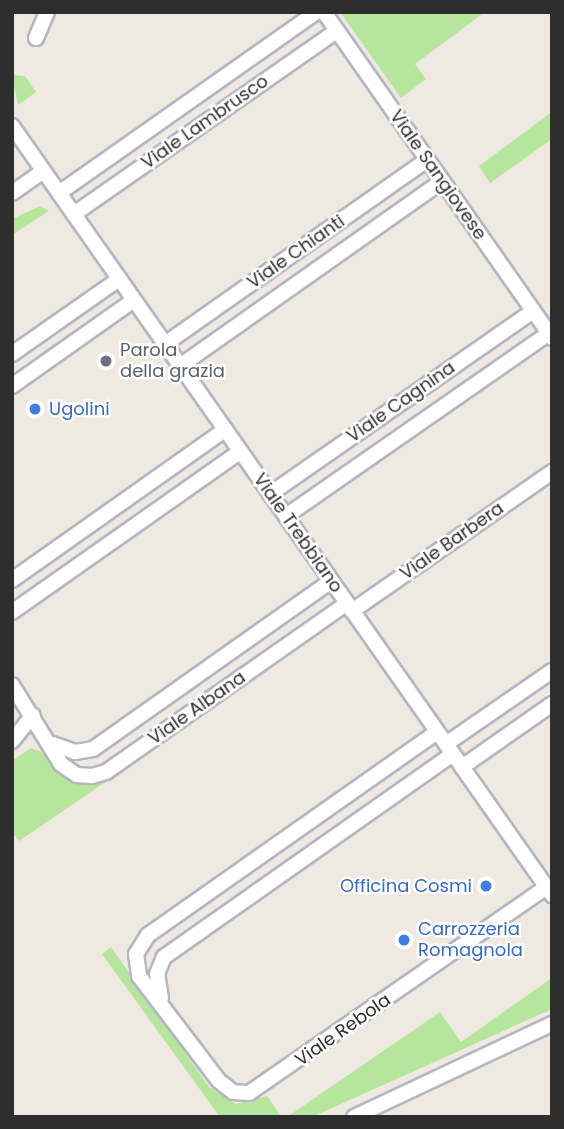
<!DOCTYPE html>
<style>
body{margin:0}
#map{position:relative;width:564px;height:1129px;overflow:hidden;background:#efe9e1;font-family:Poppins,sans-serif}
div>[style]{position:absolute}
.green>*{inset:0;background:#b6e59e}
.roads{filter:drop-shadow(2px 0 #b4b7c1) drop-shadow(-2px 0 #b4b7c1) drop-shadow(0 2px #b4b7c1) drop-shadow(0 -2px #b4b7c1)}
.street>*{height:14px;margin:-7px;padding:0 7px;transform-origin:7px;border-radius:7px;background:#fff}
.dots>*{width:19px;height:19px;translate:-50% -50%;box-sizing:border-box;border:4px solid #fff;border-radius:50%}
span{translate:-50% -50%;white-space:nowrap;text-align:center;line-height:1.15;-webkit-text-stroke:5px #fff;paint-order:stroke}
.street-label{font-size:18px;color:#2e2e2e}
.worship-label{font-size:18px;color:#5b616d}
.left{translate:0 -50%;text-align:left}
.shop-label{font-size:18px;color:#366cbe}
.right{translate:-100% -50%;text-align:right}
.frame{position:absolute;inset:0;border:14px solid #2e2e2e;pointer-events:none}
</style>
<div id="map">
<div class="green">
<div style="clip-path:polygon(340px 12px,485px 12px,415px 64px,426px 79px,401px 98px)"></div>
<div style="clip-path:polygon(12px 75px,25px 76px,36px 92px,18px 105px)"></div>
<div style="clip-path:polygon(552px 112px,552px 139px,490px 183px,479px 166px)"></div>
<div style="clip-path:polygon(40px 206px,49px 211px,12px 235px,12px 219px)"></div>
<div style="clip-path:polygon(31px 748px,42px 752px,70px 782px,107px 781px,19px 841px,12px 832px,12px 761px)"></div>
<div style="clip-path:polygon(111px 947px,209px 1087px,236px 1104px,267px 1096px,282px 1117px,220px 1117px,102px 954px)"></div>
<div style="clip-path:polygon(552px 978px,552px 1009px,312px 1117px,287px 1117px,440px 1012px,461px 1042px)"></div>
</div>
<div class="roads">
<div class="street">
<div style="left:324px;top:12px;width:398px;rotate:55deg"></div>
<div style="left:36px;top:38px;width:28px;rotate:-67deg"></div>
<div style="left:12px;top:126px;width:940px;rotate:54.92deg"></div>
<div style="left:12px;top:193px;width:38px;rotate:-35deg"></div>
<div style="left:59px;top:193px;width:315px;rotate:-35.1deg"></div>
<div style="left:74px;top:214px;width:320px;rotate:-34.9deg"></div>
<div style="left:165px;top:344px;width:320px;rotate:-35.1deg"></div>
<div style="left:12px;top:354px;width:131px;rotate:-35deg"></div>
<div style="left:180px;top:366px;width:321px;rotate:-35.2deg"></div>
<div style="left:12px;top:386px;width:149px;rotate:-35.2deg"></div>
<div style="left:270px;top:494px;width:320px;rotate:-34.8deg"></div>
<div style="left:286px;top:516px;width:320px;rotate:-34.8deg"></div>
<div style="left:12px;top:580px;width:261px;rotate:-35.2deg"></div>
<div style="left:352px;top:611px;width:244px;rotate:-34.8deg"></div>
<div style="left:12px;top:612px;width:279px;rotate:-35.1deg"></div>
<div style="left:12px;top:685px;width:93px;rotate:58.2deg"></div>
<div style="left:61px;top:764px;width:19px;rotate:35deg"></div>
<div style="left:77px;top:775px;width:15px;rotate:4deg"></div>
<div style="left:92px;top:776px;width:15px;rotate:-16deg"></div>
<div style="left:106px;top:772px;width:294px;rotate:-35deg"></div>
<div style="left:437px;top:732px;width:353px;rotate:144.9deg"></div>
<div style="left:148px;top:935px;width:22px;rotate:122deg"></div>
<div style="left:136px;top:954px;width:22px;rotate:82deg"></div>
<div style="left:139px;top:976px;width:132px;rotate:52.7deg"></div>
<div style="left:219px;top:1081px;width:18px;rotate:38deg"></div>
<div style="left:233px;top:1092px;width:16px;rotate:4deg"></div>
<div style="left:249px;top:1093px;width:361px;rotate:-34.7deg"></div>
<div style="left:12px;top:741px;width:33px;rotate:-51deg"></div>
<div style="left:53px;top:744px;width:23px;rotate:20deg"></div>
<div style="left:75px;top:752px;width:18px;rotate:-9deg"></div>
<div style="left:93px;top:749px;width:291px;rotate:-35.2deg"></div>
<div style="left:446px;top:744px;width:129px;rotate:-34.6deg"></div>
<div style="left:462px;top:767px;width:110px;rotate:-35deg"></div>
<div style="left:161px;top:998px;width:24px;rotate:-99deg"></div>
<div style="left:157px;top:974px;width:18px;rotate:-68deg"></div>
<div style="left:164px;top:957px;width:353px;rotate:-35.1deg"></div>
<div style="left:354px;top:1117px;width:219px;rotate:-25.2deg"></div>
</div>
</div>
<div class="dots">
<div style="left:106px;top:361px;background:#6b7280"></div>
<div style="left:35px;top:409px;background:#3f7fe0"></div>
<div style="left:486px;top:886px;background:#3f7fe0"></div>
<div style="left:404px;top:940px;background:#3f7fe0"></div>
</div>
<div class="street-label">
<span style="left:205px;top:122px;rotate:-35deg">Viale Lambrusco</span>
<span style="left:438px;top:175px;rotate:55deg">Viale Sangiovese</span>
<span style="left:296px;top:252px;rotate:-35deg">Viale Chianti</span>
<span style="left:401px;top:402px;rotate:-35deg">Viale Cagnina</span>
<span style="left:298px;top:533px;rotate:55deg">Viale Trebbiano</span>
<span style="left:452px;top:541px;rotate:-35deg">Viale Barbera</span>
<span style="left:197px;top:708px;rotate:-35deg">Viale Albana</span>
<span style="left:343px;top:1030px;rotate:-35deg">Viale Rebola</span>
</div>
<div class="worship-label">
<span class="left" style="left:120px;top:361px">Parola<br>della grazia</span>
</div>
<div class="shop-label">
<span class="left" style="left:49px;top:409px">Ugolini</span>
<span class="right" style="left:472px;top:886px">Officina Cosmi</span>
<span class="left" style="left:418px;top:940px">Carrozzeria<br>Romagnola</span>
</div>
<div class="frame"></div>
</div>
